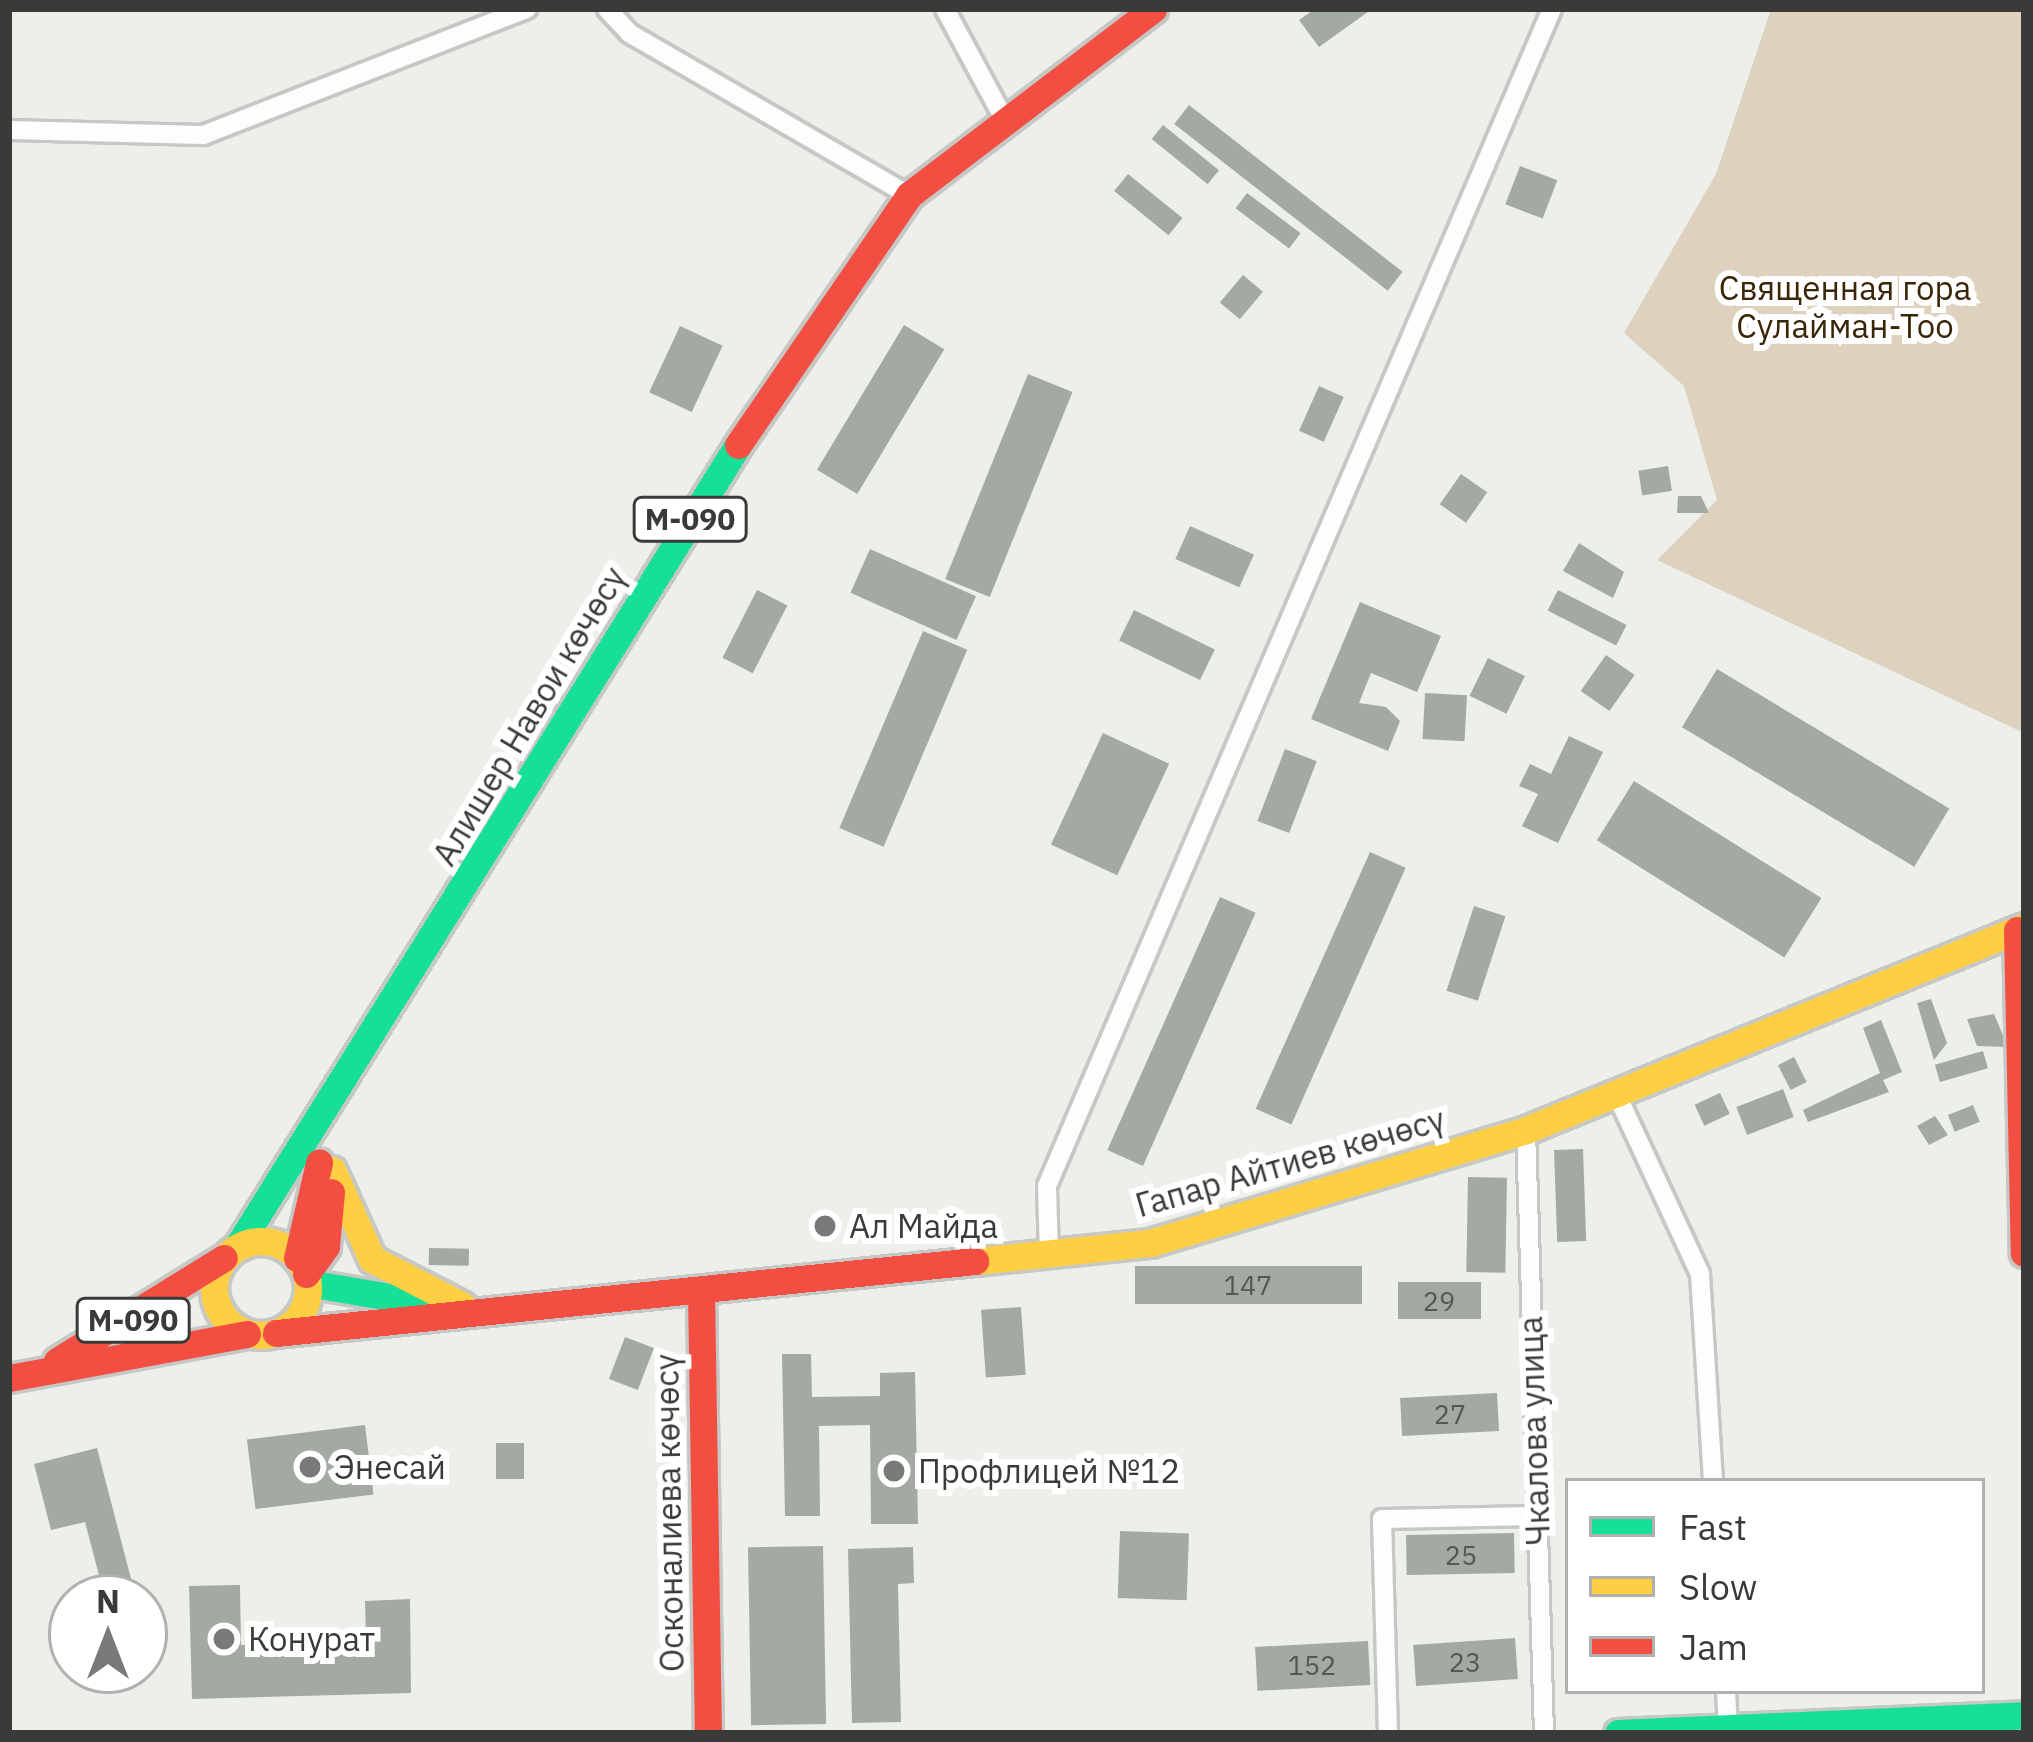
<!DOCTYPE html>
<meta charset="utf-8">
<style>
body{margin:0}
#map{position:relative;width:2033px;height:1742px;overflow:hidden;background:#edefeb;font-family:"IBM Plex Sans",sans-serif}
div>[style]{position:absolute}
.green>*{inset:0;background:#ded1bd}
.building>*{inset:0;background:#a2aaa2;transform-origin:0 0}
.roads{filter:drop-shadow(3px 0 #c6c8c5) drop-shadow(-3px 0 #c6c8c5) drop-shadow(0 3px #c6c8c5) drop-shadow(0 -3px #c6c8c5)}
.street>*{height:18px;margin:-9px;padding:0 9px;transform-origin:9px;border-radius:9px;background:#fcfdfc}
.fast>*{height:27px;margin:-13.5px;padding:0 13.5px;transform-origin:13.5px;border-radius:13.5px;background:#16e098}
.slow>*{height:27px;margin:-13.5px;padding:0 13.5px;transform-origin:13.5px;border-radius:13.5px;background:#ffcf43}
.slow>.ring{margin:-13.5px;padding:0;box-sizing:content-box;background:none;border:27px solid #ffcf43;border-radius:50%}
.jam>*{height:27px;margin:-13.5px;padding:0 13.5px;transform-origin:13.5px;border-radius:13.5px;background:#f24e42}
.dots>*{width:33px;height:33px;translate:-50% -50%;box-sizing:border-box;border:6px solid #fff;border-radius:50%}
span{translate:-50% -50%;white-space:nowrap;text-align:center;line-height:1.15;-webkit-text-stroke:12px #fff;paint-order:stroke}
.number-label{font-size:27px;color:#545753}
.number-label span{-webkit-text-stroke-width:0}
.shield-label span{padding:3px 9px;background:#fff;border:3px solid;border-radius:9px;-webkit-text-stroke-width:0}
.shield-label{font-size:30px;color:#3a3b39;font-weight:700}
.park-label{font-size:33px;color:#3a2606}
.street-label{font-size:33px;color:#3a3b39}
.poi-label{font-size:33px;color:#3a3b39}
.left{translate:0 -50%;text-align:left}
.frame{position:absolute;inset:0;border:12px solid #3a3b39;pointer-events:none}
.legend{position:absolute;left:1565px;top:1478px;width:420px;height:216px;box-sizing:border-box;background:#fff;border:3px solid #b0b1b0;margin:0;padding:15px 21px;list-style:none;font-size:36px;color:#3a3b39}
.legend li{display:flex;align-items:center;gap:24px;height:60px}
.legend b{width:60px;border:3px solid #b0b1b0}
.north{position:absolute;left:48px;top:1574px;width:120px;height:120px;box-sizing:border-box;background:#fff;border:3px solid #b0b1b0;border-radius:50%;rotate:0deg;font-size:33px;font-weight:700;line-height:48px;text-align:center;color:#3a3b39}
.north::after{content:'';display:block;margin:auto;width:42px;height:54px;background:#797a77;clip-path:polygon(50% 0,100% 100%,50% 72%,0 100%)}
</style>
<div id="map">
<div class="green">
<div style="clip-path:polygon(1771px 9px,2024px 9px,2024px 733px,1657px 560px,1717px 500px,1684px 386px,1624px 333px,1716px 174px)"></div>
</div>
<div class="building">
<div style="clip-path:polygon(1315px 9px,1372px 9px,1319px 47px,1299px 20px)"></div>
<div style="left:1189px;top:105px;width:271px;height:24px;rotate:38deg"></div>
<div style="left:1163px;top:125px;width:72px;height:18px;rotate:39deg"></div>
<div style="left:1520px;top:166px;width:40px;height:41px;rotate:21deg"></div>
<div style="left:1128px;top:174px;width:70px;height:22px;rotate:39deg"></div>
<div style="left:1247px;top:193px;width:67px;height:19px;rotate:37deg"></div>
<div style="left:1243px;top:275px;width:26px;height:36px;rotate:40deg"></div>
<div style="left:904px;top:325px;width:47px;height:169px;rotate:31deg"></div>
<div style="left:680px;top:326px;width:47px;height:73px;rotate:25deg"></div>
<div style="left:1028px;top:374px;width:48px;height:221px;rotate:22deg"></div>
<div style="left:1319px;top:386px;width:27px;height:49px;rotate:24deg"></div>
<div style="left:1668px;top:466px;width:25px;height:30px;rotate:81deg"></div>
<div style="left:1461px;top:474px;width:32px;height:37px;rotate:35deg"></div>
<div style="clip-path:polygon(1678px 496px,1701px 496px,1709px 513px,1677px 513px)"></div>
<div style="left:1190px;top:526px;width:70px;height:36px;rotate:24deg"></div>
<div style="clip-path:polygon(1579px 543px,1624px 572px,1613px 598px,1563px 571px)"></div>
<div style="left:870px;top:549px;width:116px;height:48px;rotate:24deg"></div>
<div style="left:757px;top:590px;width:34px;height:76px;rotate:27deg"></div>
<div style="left:1558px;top:590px;width:77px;height:23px;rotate:27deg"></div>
<div style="clip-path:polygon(1360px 602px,1441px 636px,1417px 692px,1371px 673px,1359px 703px,1386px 707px,1400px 721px,1388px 751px,1311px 719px)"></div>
<div style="left:1134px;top:610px;width:90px;height:34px;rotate:26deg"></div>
<div style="left:923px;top:631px;width:48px;height:214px;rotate:23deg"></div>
<div style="left:1606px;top:655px;width:35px;height:44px;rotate:35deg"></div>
<div style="left:1488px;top:658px;width:41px;height:42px;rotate:26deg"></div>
<div style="left:1717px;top:669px;width:271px;height:68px;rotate:31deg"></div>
<div style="left:1425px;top:693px;width:42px;height:46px;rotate:3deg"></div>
<div style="left:1103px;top:733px;width:73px;height:123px;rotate:25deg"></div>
<div style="clip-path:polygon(1569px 736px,1603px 752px,1558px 843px,1522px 826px,1538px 794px,1519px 786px,1530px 764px,1551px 774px)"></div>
<div style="left:1285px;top:749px;width:34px;height:77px;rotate:21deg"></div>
<div style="left:1634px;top:781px;width:221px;height:70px;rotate:32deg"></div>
<div style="left:1370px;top:852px;width:39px;height:281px;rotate:24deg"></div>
<div style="left:1220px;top:897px;width:39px;height:277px;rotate:24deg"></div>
<div style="left:1474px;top:906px;width:33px;height:89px;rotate:18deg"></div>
<div style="clip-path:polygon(1931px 999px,1947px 1043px,1934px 1060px,1917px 1003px)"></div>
<div style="clip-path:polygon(1994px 1014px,2008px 1047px,1977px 1046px,1967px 1019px)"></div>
<div style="clip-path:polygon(1881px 1020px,1902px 1072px,1883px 1080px,1889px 1092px,1808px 1122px,1803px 1110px,1880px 1073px,1863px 1028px)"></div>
<div style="left:1983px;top:1051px;width:18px;height:50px;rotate:74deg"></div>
<div style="left:1794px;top:1057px;width:28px;height:18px;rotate:63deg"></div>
<div style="left:1783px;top:1089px;width:30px;height:50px;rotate:69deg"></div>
<div style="left:1720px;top:1093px;width:23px;height:28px;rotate:65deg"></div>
<div style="left:1973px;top:1105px;width:18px;height:27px;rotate:68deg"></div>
<div style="clip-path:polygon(1935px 1116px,1948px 1135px,1929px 1145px,1917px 1126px)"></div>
<div style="left:1583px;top:1149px;width:92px;height:29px;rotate:88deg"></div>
<div style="left:1468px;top:1177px;width:39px;height:95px;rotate:1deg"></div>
<div style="left:429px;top:1248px;width:40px;height:17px;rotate:1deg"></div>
<div style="left:1362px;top:1266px;width:38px;height:227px;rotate:90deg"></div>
<div style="left:1398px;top:1282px;width:83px;height:37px"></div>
<div style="left:1021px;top:1307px;width:68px;height:40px;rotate:86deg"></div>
<div style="left:625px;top:1337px;width:31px;height:45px;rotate:21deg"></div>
<div style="clip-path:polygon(782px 1354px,811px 1354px,812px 1397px,880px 1396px,880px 1373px,915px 1372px,918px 1524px,871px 1524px,870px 1425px,819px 1426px,820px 1516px,785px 1516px)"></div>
<div style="left:1497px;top:1393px;width:38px;height:97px;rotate:87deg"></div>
<div style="left:365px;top:1425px;width:70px;height:119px;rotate:83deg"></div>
<div style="left:496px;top:1443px;width:28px;height:36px"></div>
<div style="clip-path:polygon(97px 1448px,136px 1598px,105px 1598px,85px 1522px,51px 1530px,34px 1464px)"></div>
<div style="left:1120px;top:1531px;width:69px;height:67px;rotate:2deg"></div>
<div style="left:1514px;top:1533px;width:40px;height:108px;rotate:89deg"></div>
<div style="left:823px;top:1546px;width:178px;height:75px;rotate:89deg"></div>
<div style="clip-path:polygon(913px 1547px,914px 1583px,898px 1584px,901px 1722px,852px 1723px,848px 1549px)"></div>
<div style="clip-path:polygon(240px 1585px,241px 1645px,366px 1642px,365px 1601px,410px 1599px,411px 1693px,192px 1699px,189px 1586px)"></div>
<div style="left:1515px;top:1638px;width:41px;height:102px;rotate:86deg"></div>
<div style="left:1368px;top:1641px;width:44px;height:113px;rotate:87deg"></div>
</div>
<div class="roads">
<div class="street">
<div style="left:607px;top:9px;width:33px;rotate:47deg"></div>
<div style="left:629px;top:33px;width:323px;rotate:30.1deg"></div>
<div style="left:945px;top:9px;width:120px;rotate:61.7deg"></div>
<div style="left:9px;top:130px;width:194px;rotate:1.5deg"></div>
<div style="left:203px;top:135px;width:348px;rotate:-21.3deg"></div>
<div style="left:1617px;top:1095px;width:197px;rotate:65.1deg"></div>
<div style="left:1700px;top:1274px;width:207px;rotate:86.4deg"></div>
<div style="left:1526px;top:1130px;width:603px;rotate:88.29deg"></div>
<div style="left:1049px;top:1255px;width:69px;rotate:-91.7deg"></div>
<div style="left:1047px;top:1186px;width:1281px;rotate:-66.78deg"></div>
<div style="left:1726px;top:1691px;width:37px;rotate:87deg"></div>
<div style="left:1388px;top:1733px;width:214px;rotate:-91.6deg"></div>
<div style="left:1382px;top:1519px;width:154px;rotate:-1.1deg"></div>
</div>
<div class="fast">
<div style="left:238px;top:1246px;width:944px;rotate:-58.03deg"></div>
<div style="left:308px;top:1283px;width:124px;rotate:9.8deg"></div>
<div style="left:1618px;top:1733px;width:406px;rotate:-2.5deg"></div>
</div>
<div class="slow">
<div style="left:332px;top:1170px;width:98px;rotate:65.8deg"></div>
<div style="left:372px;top:1259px;width:102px;rotate:27.3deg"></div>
<div class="ring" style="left:214px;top:1241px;width:67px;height:67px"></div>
<div style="left:975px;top:1261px;width:176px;rotate:-5.9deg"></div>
<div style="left:1150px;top:1243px;width:393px;rotate:-16.7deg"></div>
<div style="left:1526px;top:1130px;width:538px;rotate:-22.18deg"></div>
</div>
<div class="jam">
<div style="left:738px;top:445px;width:303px;rotate:-55.6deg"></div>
<div style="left:909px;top:195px;width:307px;rotate:-37.3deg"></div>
<div style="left:2017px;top:930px;width:323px;rotate:88.8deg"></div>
<div style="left:297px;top:1258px;width:98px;rotate:-77deg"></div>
<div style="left:306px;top:1274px;width:34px;rotate:-54deg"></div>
<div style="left:326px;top:1246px;width:54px;rotate:-84.7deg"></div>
<div style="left:701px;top:1291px;width:442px;rotate:89.1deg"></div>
<div style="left:276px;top:1333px;width:703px;rotate:-5.88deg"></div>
<div style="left:57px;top:1361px;width:196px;rotate:-31.7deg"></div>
<div style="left:9px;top:1378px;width:242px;rotate:-10.5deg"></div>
</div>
</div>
<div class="dots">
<div style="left:825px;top:1226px;background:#797a77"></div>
<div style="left:310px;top:1467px;background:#797a77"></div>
<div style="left:894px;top:1471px;background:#797a77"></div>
<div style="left:224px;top:1639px;background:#797a77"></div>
</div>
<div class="number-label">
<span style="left:1248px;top:1285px">147</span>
<span style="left:1439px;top:1301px">29</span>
<span style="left:1450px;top:1414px">27</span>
<span style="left:1461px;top:1555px">25</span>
<span style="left:1465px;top:1662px">23</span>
<span style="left:1312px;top:1665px">152</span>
</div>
<div class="shield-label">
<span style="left:690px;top:519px">М-090</span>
<span style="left:133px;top:1320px">М-090</span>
</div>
<div class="park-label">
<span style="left:1845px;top:307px">Священная гора<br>Сулайман-Тоо</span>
</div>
<div class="street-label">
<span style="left:529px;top:716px;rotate:-59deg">Алишер Навои көчөсү</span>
<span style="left:1290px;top:1162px;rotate:-16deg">Гапар Айтиев көчөсү</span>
<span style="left:1534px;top:1431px;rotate:-92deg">Чкалова улица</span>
<span style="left:669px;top:1513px;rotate:-91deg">Осконалиева көчөсү</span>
</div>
<div class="poi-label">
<span class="left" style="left:849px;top:1226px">Ал Майда</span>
<span class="left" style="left:334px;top:1467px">Энесай</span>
<span class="left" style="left:918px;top:1471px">Профлицей №12</span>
<span class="left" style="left:248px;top:1639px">Конурат</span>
</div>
<div class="frame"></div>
<ul class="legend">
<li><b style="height:15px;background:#16e098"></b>Fast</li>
<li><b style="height:15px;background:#ffcf43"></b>Slow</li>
<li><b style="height:15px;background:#f24e42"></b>Jam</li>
</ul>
<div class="north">N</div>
</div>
